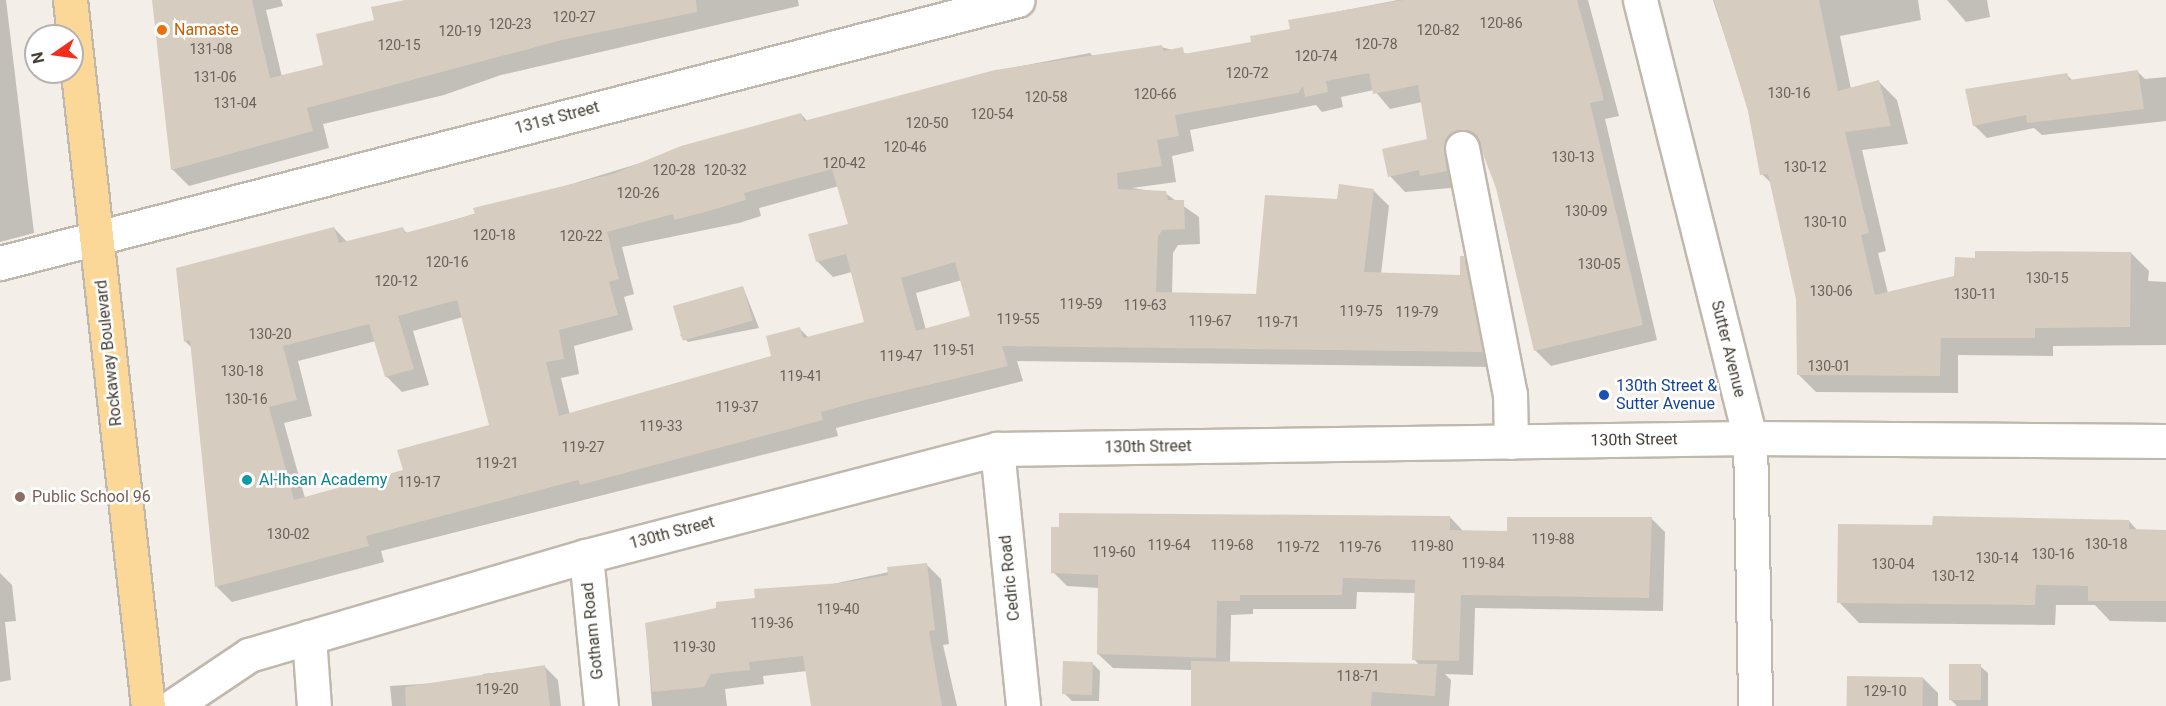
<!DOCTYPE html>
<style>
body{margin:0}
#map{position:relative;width:2166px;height:706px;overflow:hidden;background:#f3eee7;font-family:Roboto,sans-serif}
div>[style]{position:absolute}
.shadow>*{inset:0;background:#0003}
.building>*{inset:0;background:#d7ccc0;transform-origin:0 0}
.roads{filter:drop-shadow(2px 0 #c1b8ad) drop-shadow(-2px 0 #c1b8ad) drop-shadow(0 2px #c1b8ad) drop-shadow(0 -2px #c1b8ad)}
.minor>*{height:33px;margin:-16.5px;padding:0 16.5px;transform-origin:16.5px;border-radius:16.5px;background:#fff}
.major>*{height:33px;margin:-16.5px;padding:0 16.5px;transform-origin:16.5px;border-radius:16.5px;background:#fbd898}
.dots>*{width:16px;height:16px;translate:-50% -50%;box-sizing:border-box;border:3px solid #fff;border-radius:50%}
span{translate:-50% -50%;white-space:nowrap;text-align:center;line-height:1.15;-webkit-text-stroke:5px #fff;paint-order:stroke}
.number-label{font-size:14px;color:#6a6258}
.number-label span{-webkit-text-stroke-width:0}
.food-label{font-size:16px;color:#c56008}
.left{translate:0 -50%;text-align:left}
.street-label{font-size:16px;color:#463f36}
.transit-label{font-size:16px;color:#164399}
.culture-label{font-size:16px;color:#0d838f}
.education-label{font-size:16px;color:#785e54}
.north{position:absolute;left:24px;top:24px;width:60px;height:60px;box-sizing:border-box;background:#fff;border:2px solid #b5b2af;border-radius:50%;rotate:257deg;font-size:16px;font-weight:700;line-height:24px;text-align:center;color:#463f36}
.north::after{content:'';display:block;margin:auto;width:21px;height:27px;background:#f42e1d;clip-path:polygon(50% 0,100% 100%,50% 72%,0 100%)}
</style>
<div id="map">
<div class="shadow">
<div style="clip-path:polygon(0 0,6px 0,34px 233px,0 242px)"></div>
<div style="clip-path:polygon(154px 0,281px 0,283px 6px,266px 10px,282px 77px,325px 66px,376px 21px,412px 0,798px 0,799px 6px,501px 75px,444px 95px,323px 124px,329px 148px,189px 186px,172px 169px)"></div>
<div style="clip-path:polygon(evenodd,1398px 0,1588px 0,1619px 116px,1605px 119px,1657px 340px,1551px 366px,1535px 350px,1497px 188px,1482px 147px,1476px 145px,1462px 187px,1405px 192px,1390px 176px,1429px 140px,1422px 102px,1390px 109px,1374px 90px,1341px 97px,1343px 107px,1322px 112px,1316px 105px,1190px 130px,1194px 151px,1172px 156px,1176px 182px,1132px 188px,1165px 193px,1199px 217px,1200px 244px,1178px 245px,1173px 253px,1172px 294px,1257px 295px,1338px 200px,1373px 190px,1389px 206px,1381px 274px,1461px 277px,1463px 258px,1479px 274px,1497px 367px,1017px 361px,1023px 381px,836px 428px,838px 436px,381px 551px,384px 562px,232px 602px,217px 587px,192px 348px,185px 341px,334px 228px,348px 243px,403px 229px,408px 234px,801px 114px,808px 122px,995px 71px,1090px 53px,1097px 60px,1161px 47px,1188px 54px,1253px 43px,1292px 30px,1289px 21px,1398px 0,839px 186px,849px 225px,817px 261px,833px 277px,852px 272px,865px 323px,809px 338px,800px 329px,772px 357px,570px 415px,561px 378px,579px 374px,574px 346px,633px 330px,624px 297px,634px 294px,622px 247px,739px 223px,761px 216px,759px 208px,839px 186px,1398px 0,962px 280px,972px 317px,926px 330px,916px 293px,962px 280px,1398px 0,463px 317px,491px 426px,404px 471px,305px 498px,284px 423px,312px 416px,298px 361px,376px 341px,386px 376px,402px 392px,429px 385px,413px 331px,463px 317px)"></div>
<div style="clip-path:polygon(1713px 0,1918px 0,1921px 20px,1840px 36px,1851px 89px,1879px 82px,1897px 100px,1908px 144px,1862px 150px,1886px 251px,1878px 253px,1888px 293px,2131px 253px,2149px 271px,2148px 281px,2166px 282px,2166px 345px,2053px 346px,2053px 356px,1958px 355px,1958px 393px,1816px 392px,1798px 374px,1797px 299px,1772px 184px,1762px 174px,1749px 111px)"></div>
<div style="clip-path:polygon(1947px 0,1987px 0,1990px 17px,1966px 22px)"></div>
<div style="clip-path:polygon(2138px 72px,2145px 79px,2166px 77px,2166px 121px,2042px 135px,2034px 128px,1987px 138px,1974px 125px,2067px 75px,2073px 81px)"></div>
<div style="clip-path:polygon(743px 287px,759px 328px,688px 342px,680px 335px)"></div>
<div style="clip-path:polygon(evenodd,1450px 517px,1464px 532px,1509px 533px,1651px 518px,1665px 532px,1663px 611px,1475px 608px,1473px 675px,1445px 674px,1451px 680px,1449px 706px,1192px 706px,1192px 670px,1113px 668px,1098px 654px,1099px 588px,1067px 586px,1053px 572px,1450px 517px,1357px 592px,1416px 593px,1414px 659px,1420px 666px,1230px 663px,1231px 615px,1253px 614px,1253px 609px,1356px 609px,1357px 592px)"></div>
<div style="clip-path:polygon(2129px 521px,2138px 531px,2166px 531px,2166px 622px,2110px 621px,2095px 605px,2056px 605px,2055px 625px,1859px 623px,1839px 602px)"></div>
<div style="clip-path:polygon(926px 564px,941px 579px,949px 644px,943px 645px,957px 706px,812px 706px,807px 671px,763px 676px,764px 684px,725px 689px,727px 706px,652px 706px,646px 624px)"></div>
<div style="clip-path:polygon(0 573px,12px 585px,16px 621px,5px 622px,11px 680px,0 682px)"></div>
<div style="clip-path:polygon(1092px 663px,1100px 671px,1099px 701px,1072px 701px,1065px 694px)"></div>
<div style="clip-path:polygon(1980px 666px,1988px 673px,1988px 706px,1957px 706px,1950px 699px)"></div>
<div style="clip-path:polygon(545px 667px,558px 680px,561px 706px,392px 706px,390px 686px,484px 680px,483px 674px)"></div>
<div style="clip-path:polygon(1848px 678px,1923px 678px,1938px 693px,1938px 706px,1848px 706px)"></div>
</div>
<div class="building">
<div style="clip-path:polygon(152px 0,252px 0,270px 78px,323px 65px,316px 34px,374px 20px,371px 7px,405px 0,696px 0,697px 12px,562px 40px,307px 108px,313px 131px,171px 170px)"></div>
<div style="clip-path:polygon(evenodd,1403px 0,1577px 0,1604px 100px,1590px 103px,1643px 325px,1534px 351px,1496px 188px,1476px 136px,1459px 130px,1449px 134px,1444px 151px,1447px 171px,1420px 176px,1419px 170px,1388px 177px,1382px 149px,1427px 139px,1418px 85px,1373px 94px,1369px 73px,1326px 81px,1328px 92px,1305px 97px,1303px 86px,1298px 93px,1175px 115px,1179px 136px,1157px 140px,1162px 166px,1117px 173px,1118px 189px,1166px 191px,1168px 200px,1184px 200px,1185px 229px,1162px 230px,1158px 237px,1156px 292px,1256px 294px,1265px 195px,1337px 199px,1339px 184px,1374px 189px,1364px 272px,1460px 275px,1460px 256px,1464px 256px,1483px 352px,1002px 346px,1008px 366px,865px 400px,821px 412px,823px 420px,580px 485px,578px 480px,366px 536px,369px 546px,215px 587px,190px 340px,184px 342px,176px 268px,334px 227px,339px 243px,403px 227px,405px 233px,475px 214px,473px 208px,613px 174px,681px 146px,801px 113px,804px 121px,995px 70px,1162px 45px,1163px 51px,1183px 47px,1184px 54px,1251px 42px,1250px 36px,1290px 29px,1288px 20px,1403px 0,832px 169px,848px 224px,808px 234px,816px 262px,846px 254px,864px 322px,803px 338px,800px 327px,766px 336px,771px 356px,559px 416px,546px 362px,564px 359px,559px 330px,618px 315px,609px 282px,619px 279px,607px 232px,673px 214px,674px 220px,705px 212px,746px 200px,744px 193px,832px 169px,1403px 0,955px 262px,970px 316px,916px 331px,901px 278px,955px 262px,1403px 0,457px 300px,489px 425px,397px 450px,403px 470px,294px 500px,269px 407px,297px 400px,283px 346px,369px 324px,385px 377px,414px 369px,398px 316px,457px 300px)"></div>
<div style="clip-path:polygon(1714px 0,1819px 0,1838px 91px,1879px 80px,1891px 126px,1845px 132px,1869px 233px,1861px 235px,1875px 295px,1954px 276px,1955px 257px,1975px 258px,1975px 251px,2131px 252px,2130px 327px,2035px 328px,2035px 338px,1941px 338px,1940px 376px,1797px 375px,1796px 299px,1768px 174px,1760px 175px,1748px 111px)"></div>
<div style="clip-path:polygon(2138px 70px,2144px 109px,2027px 123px,2026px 115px,1973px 126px,1965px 89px,2067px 73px,2069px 80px)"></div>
<div style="left:743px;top:286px;width:36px;height:73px;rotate:74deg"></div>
<div style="clip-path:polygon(1059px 513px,1450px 516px,1450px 530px,1507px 531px,1507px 517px,1652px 517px,1649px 598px,1461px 595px,1459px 661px,1412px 660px,1415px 580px,1343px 578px,1342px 595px,1240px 595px,1240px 601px,1217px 601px,1216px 658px,1097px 654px,1098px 575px,1051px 573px,1051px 527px,1059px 527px)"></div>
<div style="clip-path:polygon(1933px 516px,2129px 520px,2129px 529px,2166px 530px,2166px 601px,2088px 601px,2088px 586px,2036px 585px,2035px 605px,1837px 603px,1838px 524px,1932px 525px)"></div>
<div style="clip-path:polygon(927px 563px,935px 630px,929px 631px,942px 706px,811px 706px,803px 656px,749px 662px,750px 670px,711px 674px,704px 687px,652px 692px,645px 623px,716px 608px,716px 602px,755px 598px,754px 589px,842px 583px,888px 575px,887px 567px)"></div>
<div style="left:1063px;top:661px;width:30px;height:33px;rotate:2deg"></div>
<div style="clip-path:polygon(1191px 661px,1437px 664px,1435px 696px,1372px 692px,1371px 706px,1191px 706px)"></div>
<div style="left:1949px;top:664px;width:32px;height:36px"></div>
<div style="clip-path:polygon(545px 665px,550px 706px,406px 706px,405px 687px)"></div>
<div style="left:1847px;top:676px;width:76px;height:30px;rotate:1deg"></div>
</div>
<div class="roads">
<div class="minor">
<div style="left:1640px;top:0;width:452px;rotate:75.9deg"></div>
<div style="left:1750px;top:438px;width:268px;rotate:88.9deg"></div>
<div style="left:1462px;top:148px;width:251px;rotate:79deg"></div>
<div style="left:1510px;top:394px;width:48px;rotate:88.8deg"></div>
<div style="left:0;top:263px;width:1051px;rotate:-14.49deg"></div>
<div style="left:997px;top:449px;width:258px;rotate:84.2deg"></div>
<div style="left:586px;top:556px;width:151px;rotate:84.3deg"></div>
<div style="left:309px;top:637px;width:69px;rotate:85.9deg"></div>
<div style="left:173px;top:706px;width:92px;rotate:-33.9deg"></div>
<div style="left:249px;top:655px;width:351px;rotate:-16.4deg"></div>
<div style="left:586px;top:556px;width:425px;rotate:-14.6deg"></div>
<div style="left:997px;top:449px;width:753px;rotate:-0.84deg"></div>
<div style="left:1750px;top:438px;width:416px;rotate:0.4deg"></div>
</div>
<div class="major">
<div style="left:70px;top:0;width:710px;rotate:83.7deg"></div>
</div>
</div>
<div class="dots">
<div style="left:162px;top:30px;background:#e8710a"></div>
<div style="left:1604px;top:395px;background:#1a4fb4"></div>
<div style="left:247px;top:480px;background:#0f9aa8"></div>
<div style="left:20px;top:497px;background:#8d6e63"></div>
</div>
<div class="number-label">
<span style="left:574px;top:17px">120-27</span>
<span style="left:1501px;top:23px">120-86</span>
<span style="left:510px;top:24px">120-23</span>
<span style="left:1438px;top:30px">120-82</span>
<span style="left:460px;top:31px">120-19</span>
<span style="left:1376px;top:44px">120-78</span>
<span style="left:399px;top:45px">120-15</span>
<span style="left:211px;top:49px">131-08</span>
<span style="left:1316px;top:56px">120-74</span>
<span style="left:1247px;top:73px">120-72</span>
<span style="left:215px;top:77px">131-06</span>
<span style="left:1789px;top:93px">130-16</span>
<span style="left:1155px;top:94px">120-66</span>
<span style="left:1046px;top:97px">120-58</span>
<span style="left:235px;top:103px">131-04</span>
<span style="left:992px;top:114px">120-54</span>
<span style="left:927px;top:123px">120-50</span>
<span style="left:905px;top:147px">120-46</span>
<span style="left:1573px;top:157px">130-13</span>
<span style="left:844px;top:163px">120-42</span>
<span style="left:1805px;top:167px">130-12</span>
<span style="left:674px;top:170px">120-28</span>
<span style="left:725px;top:170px">120-32</span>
<span style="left:638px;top:193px">120-26</span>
<span style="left:1586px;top:211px">130-09</span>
<span style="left:1825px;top:222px">130-10</span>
<span style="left:494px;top:235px">120-18</span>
<span style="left:581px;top:236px">120-22</span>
<span style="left:447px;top:262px">120-16</span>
<span style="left:1599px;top:264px">130-05</span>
<span style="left:2047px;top:278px">130-15</span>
<span style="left:396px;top:281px">120-12</span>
<span style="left:1831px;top:291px">130-06</span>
<span style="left:1975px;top:294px">130-11</span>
<span style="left:1081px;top:304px">119-59</span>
<span style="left:1145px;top:305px">119-63</span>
<span style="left:1361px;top:311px">119-75</span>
<span style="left:1417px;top:312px">119-79</span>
<span style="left:1018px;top:319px">119-55</span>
<span style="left:1210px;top:321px">119-67</span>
<span style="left:1278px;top:322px">119-71</span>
<span style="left:270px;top:334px">130-20</span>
<span style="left:954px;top:350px">119-51</span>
<span style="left:901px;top:356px">119-47</span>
<span style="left:1829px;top:366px">130-01</span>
<span style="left:242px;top:371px">130-18</span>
<span style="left:801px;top:376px">119-41</span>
<span style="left:246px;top:399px">130-16</span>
<span style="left:737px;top:407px">119-37</span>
<span style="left:661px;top:426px">119-33</span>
<span style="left:583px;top:447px">119-27</span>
<span style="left:497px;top:463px">119-21</span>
<span style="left:419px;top:482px">119-17</span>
<span style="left:288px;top:534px">130-02</span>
<span style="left:1553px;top:539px">119-88</span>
<span style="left:2106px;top:544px">130-18</span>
<span style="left:1169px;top:545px">119-64</span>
<span style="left:1232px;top:545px">119-68</span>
<span style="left:1432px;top:546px">119-80</span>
<span style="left:1298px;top:547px">119-72</span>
<span style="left:1360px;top:547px">119-76</span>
<span style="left:1114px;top:552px">119-60</span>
<span style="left:2053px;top:554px">130-16</span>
<span style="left:1997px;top:558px">130-14</span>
<span style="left:1483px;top:563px">119-84</span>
<span style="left:1893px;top:564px">130-04</span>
<span style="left:1953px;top:576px">130-12</span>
<span style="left:838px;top:609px">119-40</span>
<span style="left:772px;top:623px">119-36</span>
<span style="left:694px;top:647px">119-30</span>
<span style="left:1358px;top:676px">118-71</span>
<span style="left:497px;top:689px">119-20</span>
<span style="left:1885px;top:691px">129-10</span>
</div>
<div class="food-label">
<span class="left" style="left:174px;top:30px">Namaste</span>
</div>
<div class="street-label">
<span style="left:557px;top:118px;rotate:-15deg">131st Street</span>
<span style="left:1728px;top:349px;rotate:76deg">Sutter Avenue</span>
<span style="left:109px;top:353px;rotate:-96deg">Rockaway Boulevard</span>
<span style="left:1634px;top:440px;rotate:-1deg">130th Street</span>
<span style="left:1148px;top:447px;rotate:-1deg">130th Street</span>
<span style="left:672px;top:533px;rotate:-15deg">130th Street</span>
<span style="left:1010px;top:578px;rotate:-96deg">Cedric Road</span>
<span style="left:593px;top:631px;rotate:-96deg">Gotham Road</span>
</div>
<div class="transit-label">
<span class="left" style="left:1616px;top:395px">130th Street &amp;<br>Sutter Avenue</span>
</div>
<div class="culture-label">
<span class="left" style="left:259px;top:480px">Al-Ihsan Academy</span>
</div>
<div class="education-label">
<span class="left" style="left:32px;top:497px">Public School 96</span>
</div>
<div class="north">N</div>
</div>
